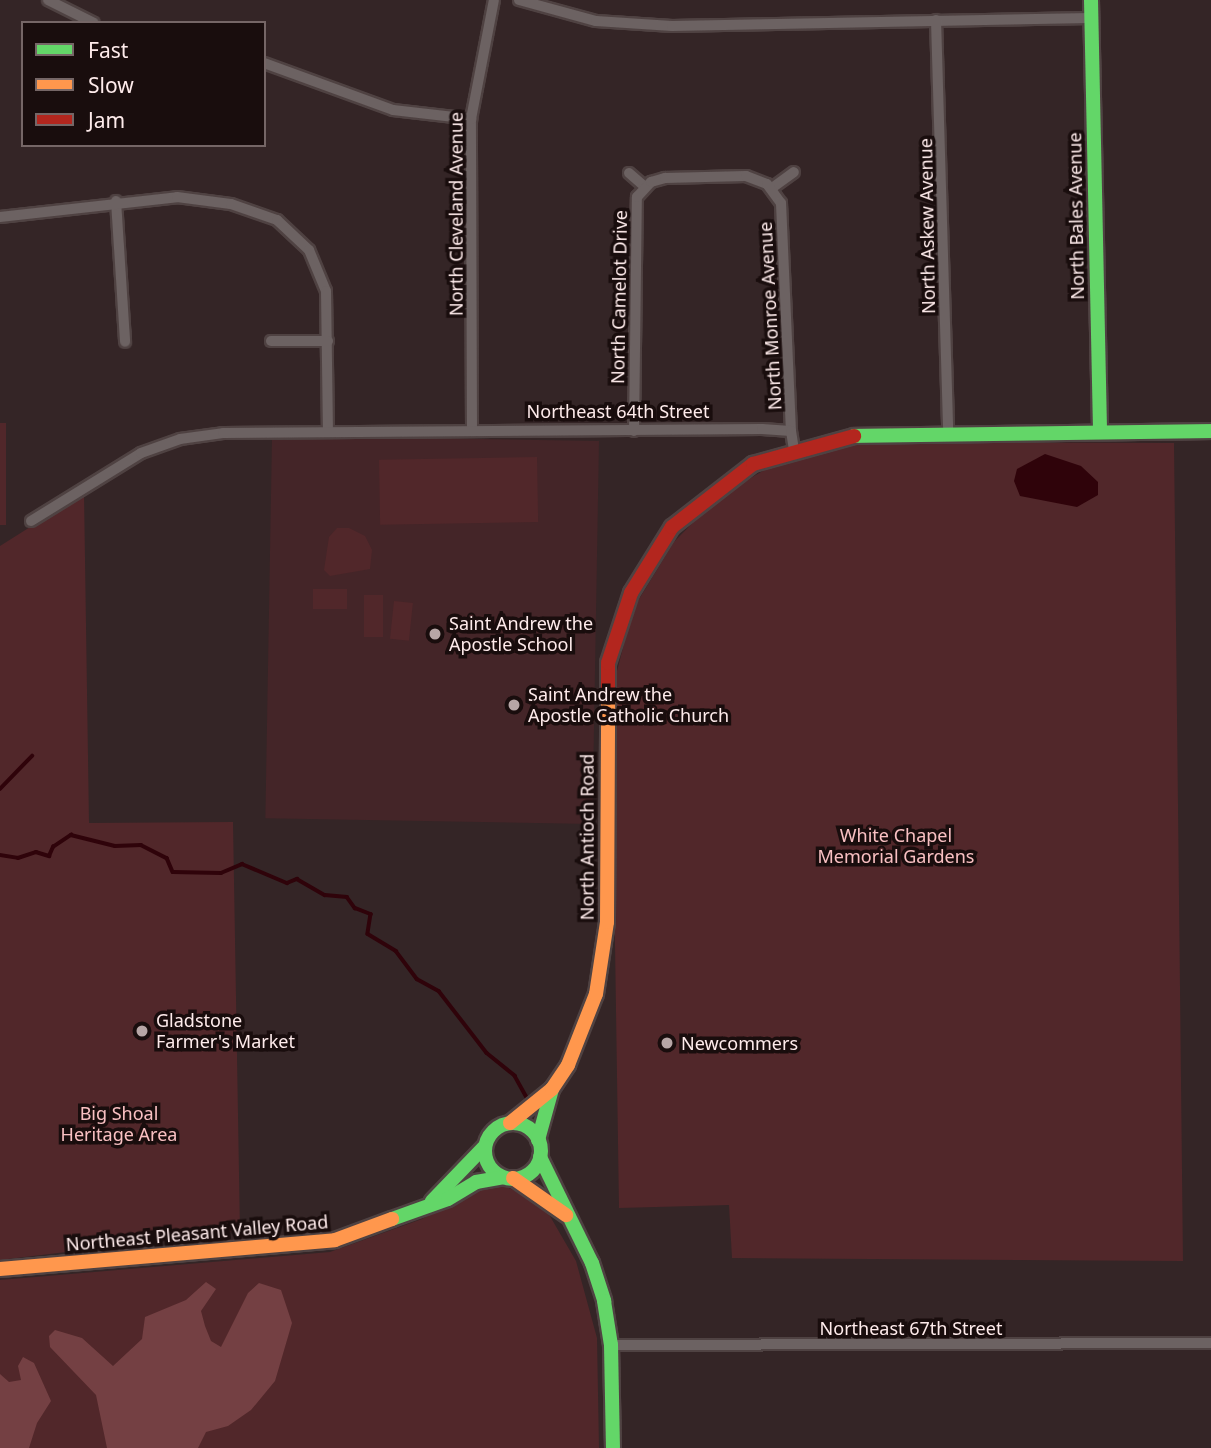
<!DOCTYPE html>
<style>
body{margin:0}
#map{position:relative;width:1211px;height:1448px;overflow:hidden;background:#342526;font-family:"Noto Sans",sans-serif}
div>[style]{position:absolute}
.built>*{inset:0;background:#442528;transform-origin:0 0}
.green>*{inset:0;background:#51272a;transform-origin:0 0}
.forest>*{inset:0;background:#744043}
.water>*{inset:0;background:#2f030a}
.stream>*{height:3.5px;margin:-1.75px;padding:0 1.75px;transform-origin:1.75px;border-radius:1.75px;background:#2f030a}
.roads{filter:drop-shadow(2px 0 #4f4242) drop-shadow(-2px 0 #4f4242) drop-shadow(0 2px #4f4242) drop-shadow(0 -2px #4f4242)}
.street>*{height:10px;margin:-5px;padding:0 5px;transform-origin:5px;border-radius:5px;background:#6c6262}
.fast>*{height:14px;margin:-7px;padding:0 7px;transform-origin:7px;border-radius:7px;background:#63d668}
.fast>.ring{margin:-7px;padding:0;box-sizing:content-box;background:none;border:14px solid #63d668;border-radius:50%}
.slow>*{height:14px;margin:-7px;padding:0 7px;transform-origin:7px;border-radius:7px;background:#ff974d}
.jam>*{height:14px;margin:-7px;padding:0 7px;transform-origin:7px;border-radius:7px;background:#b3261e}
.dots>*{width:19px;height:19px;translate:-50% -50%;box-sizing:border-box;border:4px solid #190d0d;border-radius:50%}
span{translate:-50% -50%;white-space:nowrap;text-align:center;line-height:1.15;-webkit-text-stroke:7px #190d0d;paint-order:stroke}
.street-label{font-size:18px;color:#feebeb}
.poi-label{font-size:18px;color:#feebeb}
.left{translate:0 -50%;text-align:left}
.park-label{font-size:18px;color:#f9c0c2}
.legend{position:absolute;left:21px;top:21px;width:245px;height:126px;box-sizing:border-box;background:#190d0d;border:2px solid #756666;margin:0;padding:9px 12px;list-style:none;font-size:21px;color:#feebeb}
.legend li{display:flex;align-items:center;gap:14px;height:35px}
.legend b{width:35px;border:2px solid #756666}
</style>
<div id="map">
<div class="built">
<div style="left:599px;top:441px;width:383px;height:327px;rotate:91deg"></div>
</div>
<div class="green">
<div style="left:0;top:423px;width:6px;height:102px"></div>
<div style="clip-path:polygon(903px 442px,1174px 443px,1183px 1261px,732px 1258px,729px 1205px,619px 1208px,612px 746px,616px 675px,633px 609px,674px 542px,717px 498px,773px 465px,838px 445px)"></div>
<div style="left:537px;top:457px;width:65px;height:158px;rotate:89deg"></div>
<div style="clip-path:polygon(84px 493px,89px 823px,233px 822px,240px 1231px,0 1260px,0 546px)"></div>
<div style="clip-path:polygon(337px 528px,349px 528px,365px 536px,372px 550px,370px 569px,330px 576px,324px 570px,329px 537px)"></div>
<div style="left:347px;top:589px;width:20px;height:34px;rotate:90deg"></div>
<div style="left:364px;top:595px;width:19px;height:42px"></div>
<div style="left:394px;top:601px;width:19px;height:38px;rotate:6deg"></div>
<div style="clip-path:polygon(504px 1186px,534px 1199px,547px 1211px,576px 1261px,597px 1338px,599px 1448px,0 1448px,0 1280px,330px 1252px,422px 1219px,474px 1190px)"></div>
</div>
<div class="forest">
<div style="clip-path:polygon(206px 1282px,216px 1289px,201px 1311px,205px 1326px,211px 1341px,221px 1347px,248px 1293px,259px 1283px,281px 1290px,292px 1323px,275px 1381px,251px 1410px,228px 1426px,206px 1432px,198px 1448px,107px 1448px,96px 1395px,50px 1347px,49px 1336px,55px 1330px,82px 1338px,113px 1366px,142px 1339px,145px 1317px,186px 1300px)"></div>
<div style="clip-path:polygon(23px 1357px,34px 1363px,51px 1401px,37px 1423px,29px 1448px,0 1448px,0 1374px,9px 1382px,21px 1380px,18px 1366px)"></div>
</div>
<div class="water">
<div style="clip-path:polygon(1045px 454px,1081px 466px,1098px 482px,1098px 495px,1077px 507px,1020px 496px,1014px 481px,1017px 469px)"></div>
</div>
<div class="stream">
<div style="left:0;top:789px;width:46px;rotate:-45.9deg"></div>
<div style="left:0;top:855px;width:18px;rotate:9deg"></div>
<div style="left:18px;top:858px;width:19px;rotate:-18deg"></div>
<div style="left:36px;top:852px;width:14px;rotate:17deg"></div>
<div style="left:49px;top:856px;width:10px;rotate:-66deg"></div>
<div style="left:53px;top:847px;width:22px;rotate:-34deg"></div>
<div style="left:71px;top:835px;width:45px;rotate:14deg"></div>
<div style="left:115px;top:846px;width:26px;rotate:-2deg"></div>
<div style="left:141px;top:845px;width:29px;rotate:27deg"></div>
<div style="left:167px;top:858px;width:15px;rotate:67deg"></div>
<div style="left:173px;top:872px;width:48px;rotate:1.2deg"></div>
<div style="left:221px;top:873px;width:23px;rotate:-23deg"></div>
<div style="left:242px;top:864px;width:49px;rotate:22.9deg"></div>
<div style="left:287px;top:883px;width:11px;rotate:-22deg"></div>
<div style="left:297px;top:879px;width:32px;rotate:30deg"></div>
<div style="left:325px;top:895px;width:22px;rotate:5deg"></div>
<div style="left:347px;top:897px;width:14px;rotate:54deg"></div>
<div style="left:355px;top:908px;width:17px;rotate:21deg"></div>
<div style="left:371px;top:914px;width:20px;rotate:99deg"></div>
<div style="left:368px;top:934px;width:33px;rotate:31deg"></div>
<div style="left:396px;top:951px;width:35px;rotate:53deg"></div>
<div style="left:417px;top:979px;width:25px;rotate:29deg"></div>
<div style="left:439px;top:991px;width:78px;rotate:52.3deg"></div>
<div style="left:487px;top:1053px;width:36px;rotate:39deg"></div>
<div style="left:515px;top:1076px;width:26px;rotate:61deg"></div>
</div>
<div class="roads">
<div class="street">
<div style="left:48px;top:0;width:51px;rotate:26.6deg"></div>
<div style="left:519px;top:0;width:80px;rotate:15.3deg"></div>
<div style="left:596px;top:21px;width:76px;rotate:3.8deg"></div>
<div style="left:672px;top:26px;width:419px;rotate:-1.1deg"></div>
<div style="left:936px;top:20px;width:412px;rotate:88.3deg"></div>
<div style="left:264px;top:63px;width:137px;rotate:20deg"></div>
<div style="left:393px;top:110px;width:79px;rotate:6.6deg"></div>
<div style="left:629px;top:173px;width:21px;rotate:41deg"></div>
<div style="left:772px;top:188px;width:27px;rotate:-36deg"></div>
<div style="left:116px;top:201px;width:141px;rotate:86.3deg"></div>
<div style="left:0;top:217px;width:178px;rotate:-6.4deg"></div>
<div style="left:177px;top:197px;width:54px;rotate:7.4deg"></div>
<div style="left:231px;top:204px;width:49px;rotate:19.2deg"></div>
<div style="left:277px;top:220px;width:44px;rotate:43.2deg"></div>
<div style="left:309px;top:250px;width:44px;rotate:67.5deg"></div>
<div style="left:326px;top:291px;width:141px;rotate:89.2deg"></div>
<div style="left:271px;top:341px;width:57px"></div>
<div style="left:472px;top:431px;width:312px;rotate:-90.2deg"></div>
<div style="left:471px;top:119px;width:121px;rotate:-79.1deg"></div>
<div style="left:634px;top:431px;width:234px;rotate:-89.3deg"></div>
<div style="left:637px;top:197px;width:21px;rotate:-47deg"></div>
<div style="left:651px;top:182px;width:15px;rotate:-16deg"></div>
<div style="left:665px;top:178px;width:81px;rotate:-1.4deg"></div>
<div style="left:746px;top:176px;width:22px;rotate:21deg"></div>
<div style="left:767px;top:184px;width:24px;rotate:54deg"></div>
<div style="left:781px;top:203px;width:228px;rotate:87.5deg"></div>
<div style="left:31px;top:521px;width:129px;rotate:-31.7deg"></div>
<div style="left:141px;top:453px;width:41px;rotate:-19.7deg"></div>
<div style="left:180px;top:439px;width:43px;rotate:-7.9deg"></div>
<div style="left:223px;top:433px;width:539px;rotate:-0.43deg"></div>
<div style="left:762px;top:429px;width:29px;rotate:4deg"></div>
<div style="left:791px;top:431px;width:18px;rotate:81deg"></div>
<div style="left:611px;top:1345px;width:600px;rotate:-0.19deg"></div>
</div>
<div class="fast">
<div style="left:1091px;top:0;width:431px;rotate:88.8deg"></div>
<div style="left:854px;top:436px;width:357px;rotate:-0.8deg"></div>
<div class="ring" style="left:485px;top:1123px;width:42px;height:42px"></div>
<div style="left:538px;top:1140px;width:53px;rotate:-74.6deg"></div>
<div style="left:540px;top:1157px;width:118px;rotate:63.9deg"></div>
<div style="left:592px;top:1263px;width:40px;rotate:72deg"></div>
<div style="left:604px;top:1301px;width:45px;rotate:81deg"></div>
<div style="left:611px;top:1345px;width:103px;rotate:88.9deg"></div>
<div style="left:432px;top:1201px;width:76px;rotate:-46.1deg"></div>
<div style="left:392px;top:1219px;width:59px;rotate:-19.7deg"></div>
<div style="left:448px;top:1199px;width:33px;rotate:-31deg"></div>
<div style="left:476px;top:1182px;width:27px;rotate:-10deg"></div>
</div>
<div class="slow">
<div style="left:510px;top:1123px;width:54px;rotate:-39deg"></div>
<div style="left:552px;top:1089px;width:29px;rotate:-56deg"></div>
<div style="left:568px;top:1065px;width:76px;rotate:-68.5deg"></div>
<div style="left:596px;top:994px;width:73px;rotate:-81.3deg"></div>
<div style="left:607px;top:922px;width:229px;rotate:-89.7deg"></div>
<div style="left:513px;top:1178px;width:65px;rotate:34.9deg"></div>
<div style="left:0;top:1269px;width:336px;rotate:-4.9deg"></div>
<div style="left:335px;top:1240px;width:61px;rotate:-20.2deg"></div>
</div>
<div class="jam">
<div style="left:608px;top:693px;width:30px;rotate:-90deg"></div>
<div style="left:608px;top:663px;width:74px;rotate:-71.8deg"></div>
<div style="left:631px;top:593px;width:78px;rotate:-58.2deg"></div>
<div style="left:672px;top:527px;width:103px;rotate:-37.9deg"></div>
<div style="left:753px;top:464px;width:105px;rotate:-15.5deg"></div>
</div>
</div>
<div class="dots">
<div style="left:435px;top:634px;background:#b7a6a6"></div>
<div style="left:514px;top:705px;background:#b7a6a6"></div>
<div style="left:142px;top:1031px;background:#b7a6a6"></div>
<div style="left:667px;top:1043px;background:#b7a6a6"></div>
</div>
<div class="street-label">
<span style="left:456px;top:214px;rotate:-90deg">North Cleveland Avenue</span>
<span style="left:1076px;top:216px;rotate:-91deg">North Bales Avenue</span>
<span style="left:927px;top:226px;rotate:-91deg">North Askew Avenue</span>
<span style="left:619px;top:297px;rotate:-89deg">North Camelot Drive</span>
<span style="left:770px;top:316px;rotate:-93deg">North Monroe Avenue</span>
<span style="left:618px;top:411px">Northeast 64th Street</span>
<span style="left:587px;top:837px;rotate:-90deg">North Antioch Road</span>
<span style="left:197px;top:1233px;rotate:-5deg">Northeast Pleasant Valley Road</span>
<span style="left:911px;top:1328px">Northeast 67th Street</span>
</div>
<div class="poi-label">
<span class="left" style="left:449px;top:634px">Saint Andrew the<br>Apostle School</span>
<span class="left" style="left:528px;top:705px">Saint Andrew the<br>Apostle Catholic Church</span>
<span class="left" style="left:156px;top:1031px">Gladstone<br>Farmer's Market</span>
<span class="left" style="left:681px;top:1043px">Newcommers</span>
</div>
<div class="park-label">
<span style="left:896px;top:846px">White Chapel<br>Memorial Gardens</span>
<span style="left:119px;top:1124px">Big Shoal<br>Heritage Area</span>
</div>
<ul class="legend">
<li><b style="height:9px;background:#63d668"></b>Fast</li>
<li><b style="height:9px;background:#ff974d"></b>Slow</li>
<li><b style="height:9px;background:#b3261e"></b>Jam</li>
</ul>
</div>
